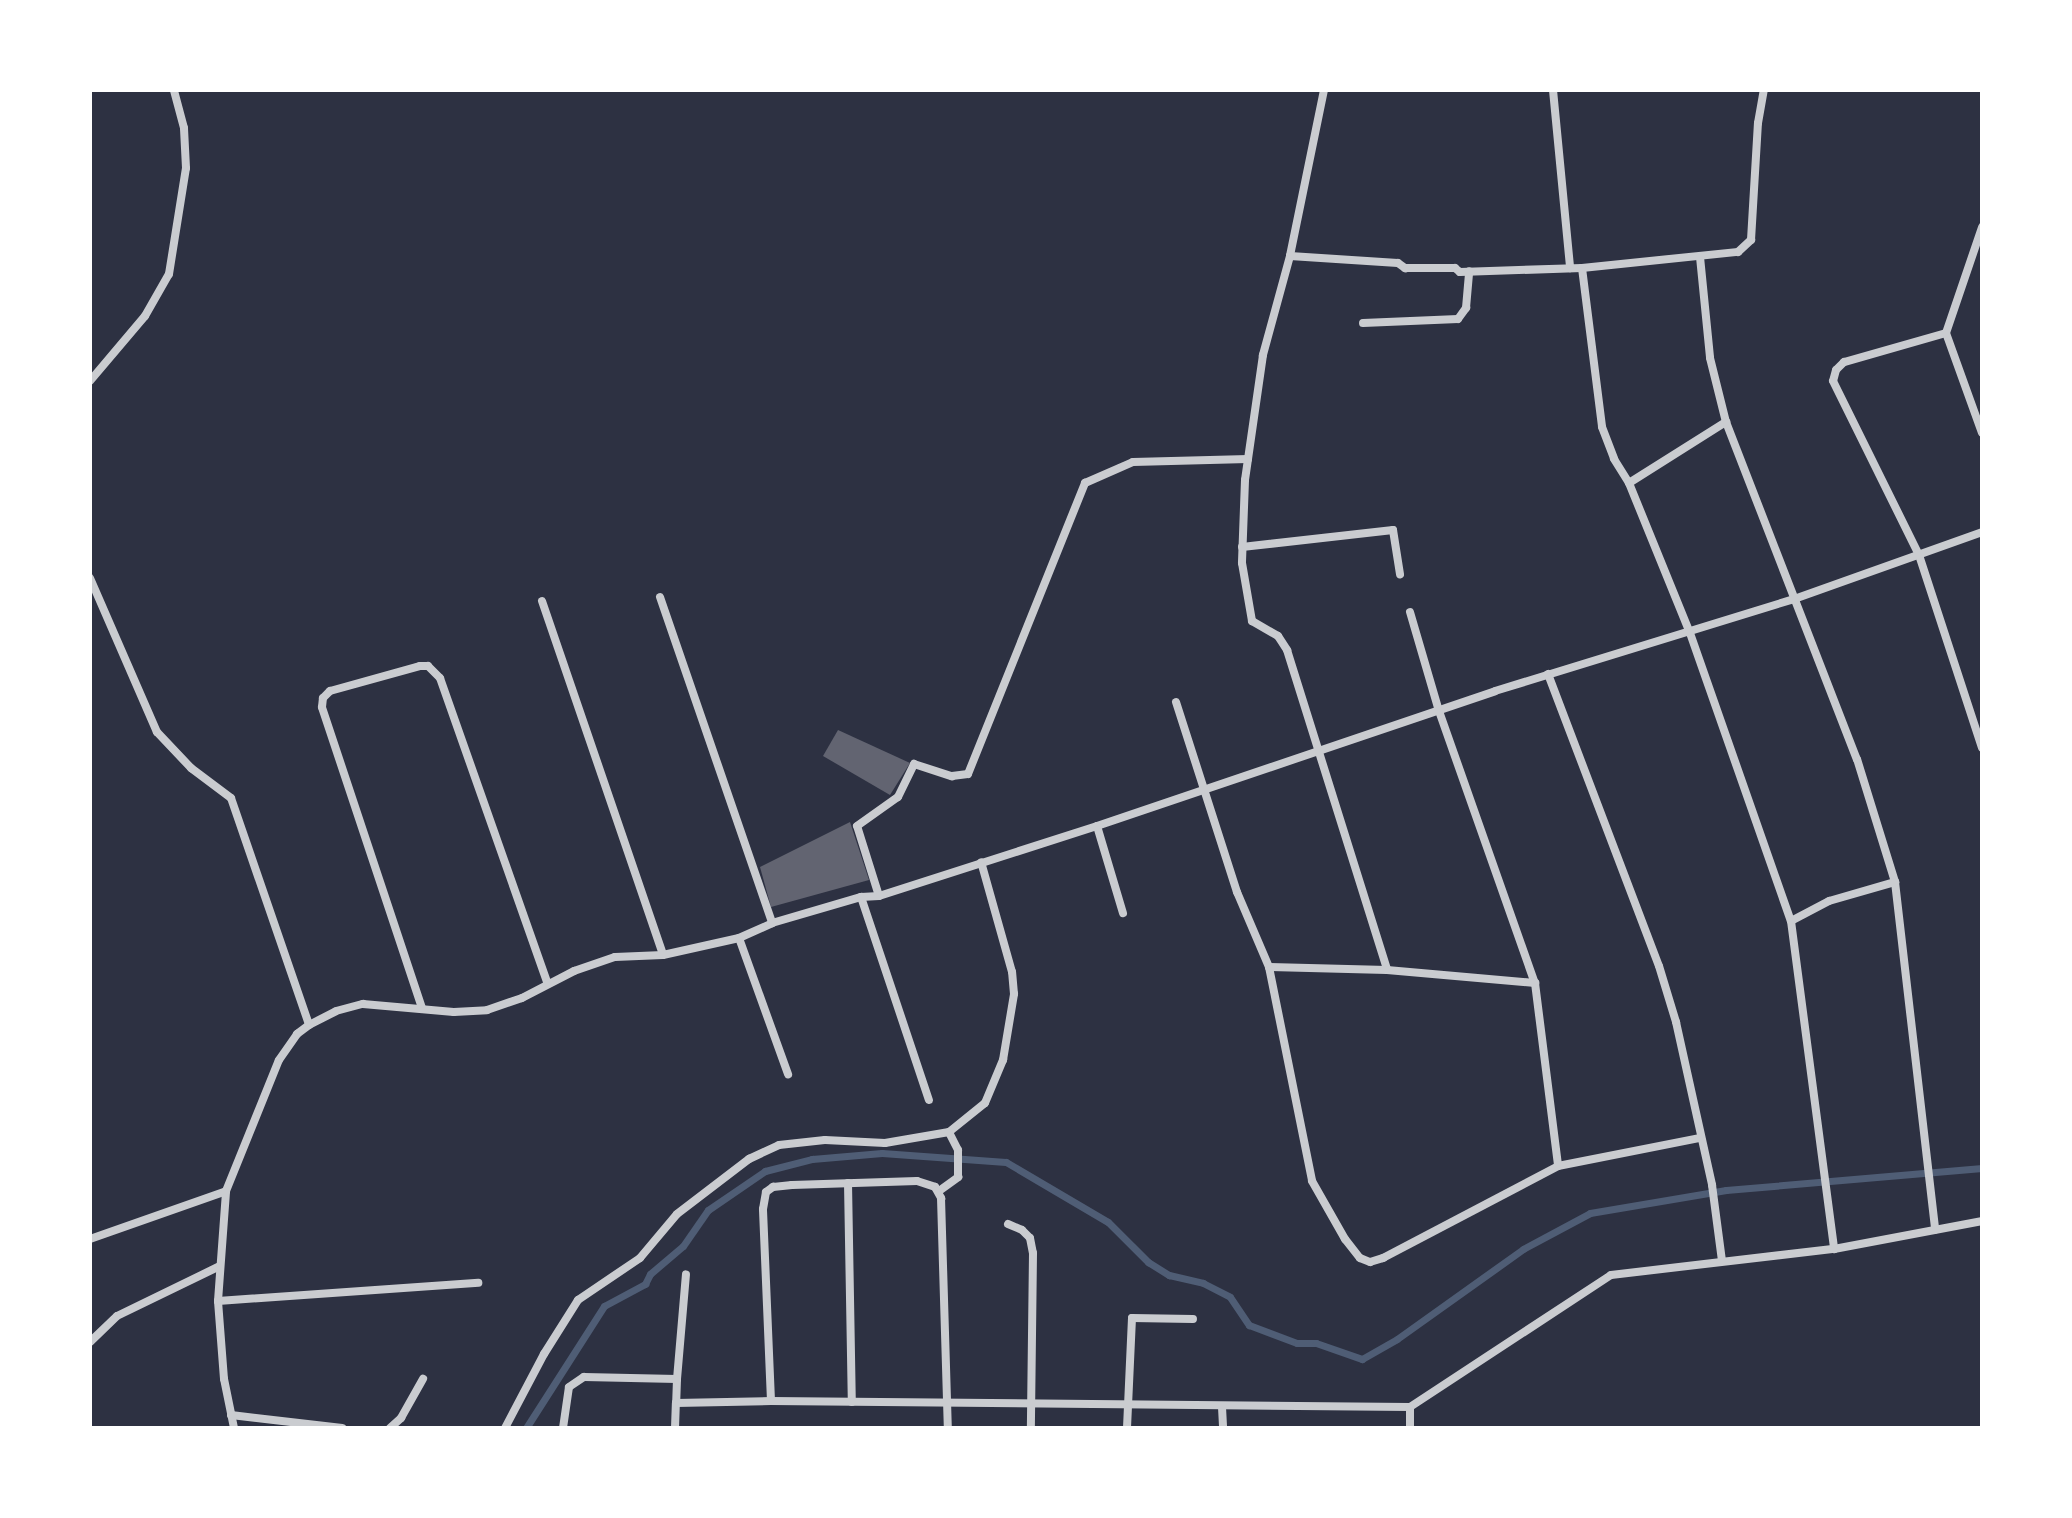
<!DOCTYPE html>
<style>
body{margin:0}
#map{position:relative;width:2072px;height:1518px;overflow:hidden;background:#2d3142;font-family:"IBM Plex Serif",serif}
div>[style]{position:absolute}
.stream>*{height:7px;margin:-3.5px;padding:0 3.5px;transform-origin:3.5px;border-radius:3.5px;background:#4f5d75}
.building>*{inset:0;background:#626471}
.minor>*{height:8px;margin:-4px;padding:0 4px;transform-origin:4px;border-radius:4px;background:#caccd0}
span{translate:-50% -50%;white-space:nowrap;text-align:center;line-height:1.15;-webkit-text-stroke:8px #fff;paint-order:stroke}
.frame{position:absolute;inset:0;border:92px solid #fff;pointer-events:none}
</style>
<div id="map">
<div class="stream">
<div style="left:526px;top:1428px;width:145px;rotate:-57.4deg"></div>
<div style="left:604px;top:1306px;width:47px;rotate:-28.2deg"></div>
<div style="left:645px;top:1284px;width:11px;rotate:-63deg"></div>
<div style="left:650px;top:1274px;width:43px;rotate:-40.3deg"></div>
<div style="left:683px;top:1246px;width:44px;rotate:-55.2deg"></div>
<div style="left:708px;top:1210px;width:69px;rotate:-34.4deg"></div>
<div style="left:765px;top:1171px;width:49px;rotate:-14.3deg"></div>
<div style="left:812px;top:1159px;width:70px;rotate:-4.9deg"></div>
<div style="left:882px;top:1153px;width:124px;rotate:4.2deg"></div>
<div style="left:1006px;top:1162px;width:118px;rotate:30.5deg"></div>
<div style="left:1108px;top:1222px;width:57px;rotate:45deg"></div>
<div style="left:1148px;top:1262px;width:25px;rotate:32deg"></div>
<div style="left:1169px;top:1275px;width:35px;rotate:13deg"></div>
<div style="left:1203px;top:1283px;width:30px;rotate:27deg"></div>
<div style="left:1230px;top:1297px;width:34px;rotate:56deg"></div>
<div style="left:1249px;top:1325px;width:51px;rotate:20.6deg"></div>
<div style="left:1297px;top:1343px;width:19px"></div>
<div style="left:1316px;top:1343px;width:49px;rotate:19.2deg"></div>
<div style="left:1362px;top:1359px;width:40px;rotate:-29.7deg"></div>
<div style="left:1397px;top:1339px;width:155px;rotate:-35.5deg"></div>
<div style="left:1523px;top:1249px;width:76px;rotate:-28.2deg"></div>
<div style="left:1590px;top:1213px;width:138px;rotate:-9.6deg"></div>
<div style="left:1726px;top:1190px;width:257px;rotate:-4.9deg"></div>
</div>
<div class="building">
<div style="clip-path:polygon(838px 730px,910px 763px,890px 795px,823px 756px)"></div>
<div style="clip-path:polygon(850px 822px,869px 880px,771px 907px,760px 867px)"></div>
</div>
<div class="minor">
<div style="left:1324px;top:90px;width:169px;rotate:101.6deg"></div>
<div style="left:1290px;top:256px;width:103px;rotate:105.3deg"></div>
<div style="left:1263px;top:355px;width:126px;rotate:98.2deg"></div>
<div style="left:1245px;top:480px;width:83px;rotate:92.1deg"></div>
<div style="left:1242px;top:563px;width:59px;rotate:80.2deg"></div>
<div style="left:1252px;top:621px;width:30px;rotate:30deg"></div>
<div style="left:1278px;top:636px;width:17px;rotate:57deg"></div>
<div style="left:1287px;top:650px;width:335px;rotate:72.6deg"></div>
<div style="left:1553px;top:90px;width:179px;rotate:84.5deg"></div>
<div style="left:1290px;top:256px;width:108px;rotate:3.7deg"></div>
<div style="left:1398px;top:263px;width:9px;rotate:36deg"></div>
<div style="left:1405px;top:268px;width:50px"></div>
<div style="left:1455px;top:268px;width:6px;rotate:39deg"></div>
<div style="left:1460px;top:272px;width:122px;rotate:-1.9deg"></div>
<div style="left:1582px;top:268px;width:157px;rotate:-5.9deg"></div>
<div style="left:1738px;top:252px;width:18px;rotate:-43deg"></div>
<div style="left:1751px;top:240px;width:117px;rotate:-86.6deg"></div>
<div style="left:1758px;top:123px;width:34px;rotate:-80deg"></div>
<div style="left:1700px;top:257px;width:101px;rotate:84.3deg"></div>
<div style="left:1710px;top:358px;width:66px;rotate:76deg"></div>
<div style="left:1726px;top:422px;width:362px;rotate:68.8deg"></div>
<div style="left:1857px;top:759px;width:129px;rotate:72.8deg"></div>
<div style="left:1895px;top:882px;width:350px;rotate:83.4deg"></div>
<div style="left:1582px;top:268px;width:160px;rotate:82.8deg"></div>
<div style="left:1602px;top:427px;width:34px;rotate:69deg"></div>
<div style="left:1614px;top:459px;width:28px;rotate:58deg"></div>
<div style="left:1629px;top:483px;width:162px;rotate:67.9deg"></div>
<div style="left:1690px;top:633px;width:305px;rotate:70.7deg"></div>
<div style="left:1791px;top:921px;width:331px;rotate:82.5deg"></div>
<div style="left:1363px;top:323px;width:95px;rotate:-2.4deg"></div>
<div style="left:1458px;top:319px;width:14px;rotate:-54deg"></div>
<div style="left:1466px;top:308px;width:37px;rotate:-85deg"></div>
<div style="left:1946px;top:333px;width:112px;rotate:-71.2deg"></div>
<div style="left:90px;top:381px;width:85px;rotate:-49.8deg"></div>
<div style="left:145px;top:316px;width:48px;rotate:-60.3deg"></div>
<div style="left:169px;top:274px;width:107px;rotate:-80.9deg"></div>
<div style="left:186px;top:168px;width:40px;rotate:-92.9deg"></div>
<div style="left:184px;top:128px;width:39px;rotate:-105deg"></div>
<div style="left:1982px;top:433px;width:106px;rotate:-109.8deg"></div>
<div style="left:1946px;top:333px;width:106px;rotate:164.1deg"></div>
<div style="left:1844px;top:362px;width:11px;rotate:135deg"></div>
<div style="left:1836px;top:370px;width:11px;rotate:105deg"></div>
<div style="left:1833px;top:381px;width:194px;rotate:63.7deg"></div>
<div style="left:1919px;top:555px;width:203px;rotate:71.9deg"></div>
<div style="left:1629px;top:483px;width:115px;rotate:-32.2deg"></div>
<div style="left:1242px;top:547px;width:152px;rotate:-6.4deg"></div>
<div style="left:1393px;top:530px;width:45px;rotate:81deg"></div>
<div style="left:90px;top:578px;width:168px;rotate:66.5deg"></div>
<div style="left:157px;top:732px;width:50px;rotate:46.6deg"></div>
<div style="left:191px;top:768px;width:50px;rotate:36.9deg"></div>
<div style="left:231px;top:798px;width:240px;rotate:71deg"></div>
<div style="left:660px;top:597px;width:345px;rotate:71deg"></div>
<div style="left:542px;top:601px;width:374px;rotate:71.1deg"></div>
<div style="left:1410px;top:612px;width:103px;rotate:73.7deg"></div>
<div style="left:1439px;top:711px;width:288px;rotate:70.6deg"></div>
<div style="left:1535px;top:983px;width:184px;rotate:82.8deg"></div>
<div style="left:1548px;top:674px;width:312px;rotate:69.2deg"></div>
<div style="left:1659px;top:966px;width:59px;rotate:73.1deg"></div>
<div style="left:1676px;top:1022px;width:167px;rotate:77.5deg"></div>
<div style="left:1712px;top:1185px;width:77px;rotate:82.5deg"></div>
<div style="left:1176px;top:702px;width:200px;rotate:72.2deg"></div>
<div style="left:1237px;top:892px;width:82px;rotate:66.9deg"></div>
<div style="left:1269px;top:967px;width:218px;rotate:78.6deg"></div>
<div style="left:1312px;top:1181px;width:67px;rotate:60.4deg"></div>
<div style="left:1345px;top:1239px;width:24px;rotate:52deg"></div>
<div style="left:1360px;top:1258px;width:11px;rotate:22deg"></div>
<div style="left:1370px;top:1262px;width:14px;rotate:-17deg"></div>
<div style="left:1383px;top:1258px;width:198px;rotate:-27.7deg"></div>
<div style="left:1558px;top:1166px;width:145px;rotate:-11.2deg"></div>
<div style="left:1097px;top:826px;width:91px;rotate:73.4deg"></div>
<div style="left:879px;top:896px;width:73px;rotate:-107.4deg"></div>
<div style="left:857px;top:826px;width:50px;rotate:-35.3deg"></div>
<div style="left:898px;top:797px;width:37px;rotate:-64deg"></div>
<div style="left:914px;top:764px;width:40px;rotate:18deg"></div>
<div style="left:952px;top:776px;width:16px;rotate:-7deg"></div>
<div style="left:968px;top:774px;width:314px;rotate:-68.1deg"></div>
<div style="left:1085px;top:483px;width:52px;rotate:-23.6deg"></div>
<div style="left:1133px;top:462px;width:115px;rotate:-1.5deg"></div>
<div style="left:861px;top:897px;width:214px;rotate:71.5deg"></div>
<div style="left:1791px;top:921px;width:43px;rotate:-27.8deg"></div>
<div style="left:1829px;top:901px;width:69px;rotate:-16.1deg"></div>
<div style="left:739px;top:938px;width:145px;rotate:70.2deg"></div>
<div style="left:1269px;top:967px;width:118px;rotate:1.5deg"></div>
<div style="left:1387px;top:970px;width:149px;rotate:5deg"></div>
<div style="left:422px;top:1008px;width:317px;rotate:-108.4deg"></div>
<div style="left:322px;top:707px;width:9px;rotate:-84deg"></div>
<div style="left:323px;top:698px;width:10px;rotate:-45deg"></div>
<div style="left:330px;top:691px;width:93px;rotate:-15.5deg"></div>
<div style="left:420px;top:666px;width:8px"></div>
<div style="left:428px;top:666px;width:17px;rotate:45deg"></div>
<div style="left:440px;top:678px;width:324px;rotate:70.6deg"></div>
<div style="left:848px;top:1183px;width:219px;rotate:89deg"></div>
<div style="left:939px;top:1191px;width:24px;rotate:-36deg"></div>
<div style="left:958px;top:1177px;width:27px;rotate:-90deg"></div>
<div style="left:958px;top:1150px;width:20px;rotate:-117deg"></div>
<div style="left:1008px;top:1224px;width:15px;rotate:23deg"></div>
<div style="left:1022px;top:1230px;width:11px;rotate:45deg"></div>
<div style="left:1030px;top:1238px;width:15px;rotate:79deg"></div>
<div style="left:1033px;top:1253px;width:175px;rotate:90.7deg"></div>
<div style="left:90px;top:1239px;width:144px;rotate:-19.4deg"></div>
<div style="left:218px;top:1301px;width:261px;rotate:-4deg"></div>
<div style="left:90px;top:1342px;width:37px;rotate:-44deg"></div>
<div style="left:117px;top:1316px;width:114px;rotate:-25.9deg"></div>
<div style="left:677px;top:1379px;width:105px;rotate:-85.1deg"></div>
<div style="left:771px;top:1401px;width:192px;rotate:-92.4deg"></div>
<div style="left:763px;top:1209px;width:17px;rotate:-80deg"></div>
<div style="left:766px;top:1192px;width:9px;rotate:-36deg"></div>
<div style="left:773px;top:1187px;width:19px;rotate:-6deg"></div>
<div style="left:792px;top:1185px;width:125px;rotate:-1.8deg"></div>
<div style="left:917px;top:1181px;width:19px;rotate:18deg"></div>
<div style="left:935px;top:1187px;width:13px;rotate:61deg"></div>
<div style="left:941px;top:1198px;width:230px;rotate:88.3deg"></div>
<div style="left:1222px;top:1407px;width:21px;rotate:87deg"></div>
<div style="left:231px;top:1415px;width:112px;rotate:6.7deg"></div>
<div style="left:234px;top:1428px;width:50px;rotate:-101.5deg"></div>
<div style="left:224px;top:1379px;width:78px;rotate:-94.4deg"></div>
<div style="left:218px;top:1301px;width:110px;rotate:-85.8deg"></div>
<div style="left:226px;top:1191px;width:141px;rotate:-68deg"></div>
<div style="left:279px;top:1060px;width:32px;rotate:-55deg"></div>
<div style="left:297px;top:1034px;width:15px;rotate:-37deg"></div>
<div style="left:309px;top:1025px;width:30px;rotate:-27deg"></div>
<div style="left:336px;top:1011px;width:28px;rotate:-15deg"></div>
<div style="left:363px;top:1004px;width:91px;rotate:5deg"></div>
<div style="left:454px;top:1012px;width:33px;rotate:-3deg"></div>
<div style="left:487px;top:1010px;width:37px;rotate:-19deg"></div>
<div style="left:522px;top:998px;width:59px;rotate:-27.4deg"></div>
<div style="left:574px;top:971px;width:43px;rotate:-18.9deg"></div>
<div style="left:615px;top:957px;width:48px;rotate:-2.4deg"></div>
<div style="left:663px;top:955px;width:78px;rotate:-12.6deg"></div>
<div style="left:739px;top:938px;width:36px;rotate:-24deg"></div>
<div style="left:772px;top:923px;width:93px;rotate:-16.3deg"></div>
<div style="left:861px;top:897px;width:18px;rotate:-3deg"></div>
<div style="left:879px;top:896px;width:229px;rotate:-17.8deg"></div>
<div style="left:1097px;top:826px;width:420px;rotate:-18.7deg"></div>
<div style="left:1495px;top:691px;width:316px;rotate:-17.1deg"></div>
<div style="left:1797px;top:598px;width:196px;rotate:-19.6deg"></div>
<div style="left:390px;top:1428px;width:15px;rotate:-42deg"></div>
<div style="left:401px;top:1418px;width:45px;rotate:-60.6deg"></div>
<div style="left:505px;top:1428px;width:84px;rotate:-62.2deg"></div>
<div style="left:544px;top:1354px;width:64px;rotate:-57.8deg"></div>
<div style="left:578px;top:1300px;width:75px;rotate:-34.1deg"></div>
<div style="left:640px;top:1258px;width:57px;rotate:-49.9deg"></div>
<div style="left:677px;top:1214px;width:91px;rotate:-37.4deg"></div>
<div style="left:749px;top:1159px;width:33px;rotate:-25deg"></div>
<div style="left:779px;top:1145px;width:46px;rotate:-6.2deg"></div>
<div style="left:825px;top:1140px;width:60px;rotate:2.9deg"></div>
<div style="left:885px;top:1143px;width:65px;rotate:-9.8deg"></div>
<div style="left:949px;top:1132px;width:46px;rotate:-38.9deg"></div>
<div style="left:985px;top:1103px;width:47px;rotate:-67.3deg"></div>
<div style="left:1003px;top:1060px;width:67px;rotate:-80.5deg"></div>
<div style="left:1014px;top:994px;width:22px;rotate:-95deg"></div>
<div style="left:1012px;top:972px;width:114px;rotate:-105.7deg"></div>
<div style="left:563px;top:1428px;width:41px;rotate:-81.7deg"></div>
<div style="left:569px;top:1387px;width:18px;rotate:-34deg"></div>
<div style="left:584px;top:1377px;width:93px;rotate:1.2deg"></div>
<div style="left:677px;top:1379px;width:24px;rotate:92deg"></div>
<div style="left:675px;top:1428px;width:25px;rotate:-88deg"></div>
<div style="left:676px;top:1403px;width:95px;rotate:-1.2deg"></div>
<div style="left:771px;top:1401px;width:639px;rotate:0.54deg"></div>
<div style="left:1127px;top:1428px;width:110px;rotate:-87.4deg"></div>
<div style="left:1132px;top:1318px;width:61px;rotate:0.9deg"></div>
<div style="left:1410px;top:1428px;width:21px;rotate:-90deg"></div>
<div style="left:1410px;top:1407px;width:240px;rotate:-33.3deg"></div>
<div style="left:1611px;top:1275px;width:225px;rotate:-6.7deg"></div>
<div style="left:1834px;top:1249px;width:151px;rotate:-10.7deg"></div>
</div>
<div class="frame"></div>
</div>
